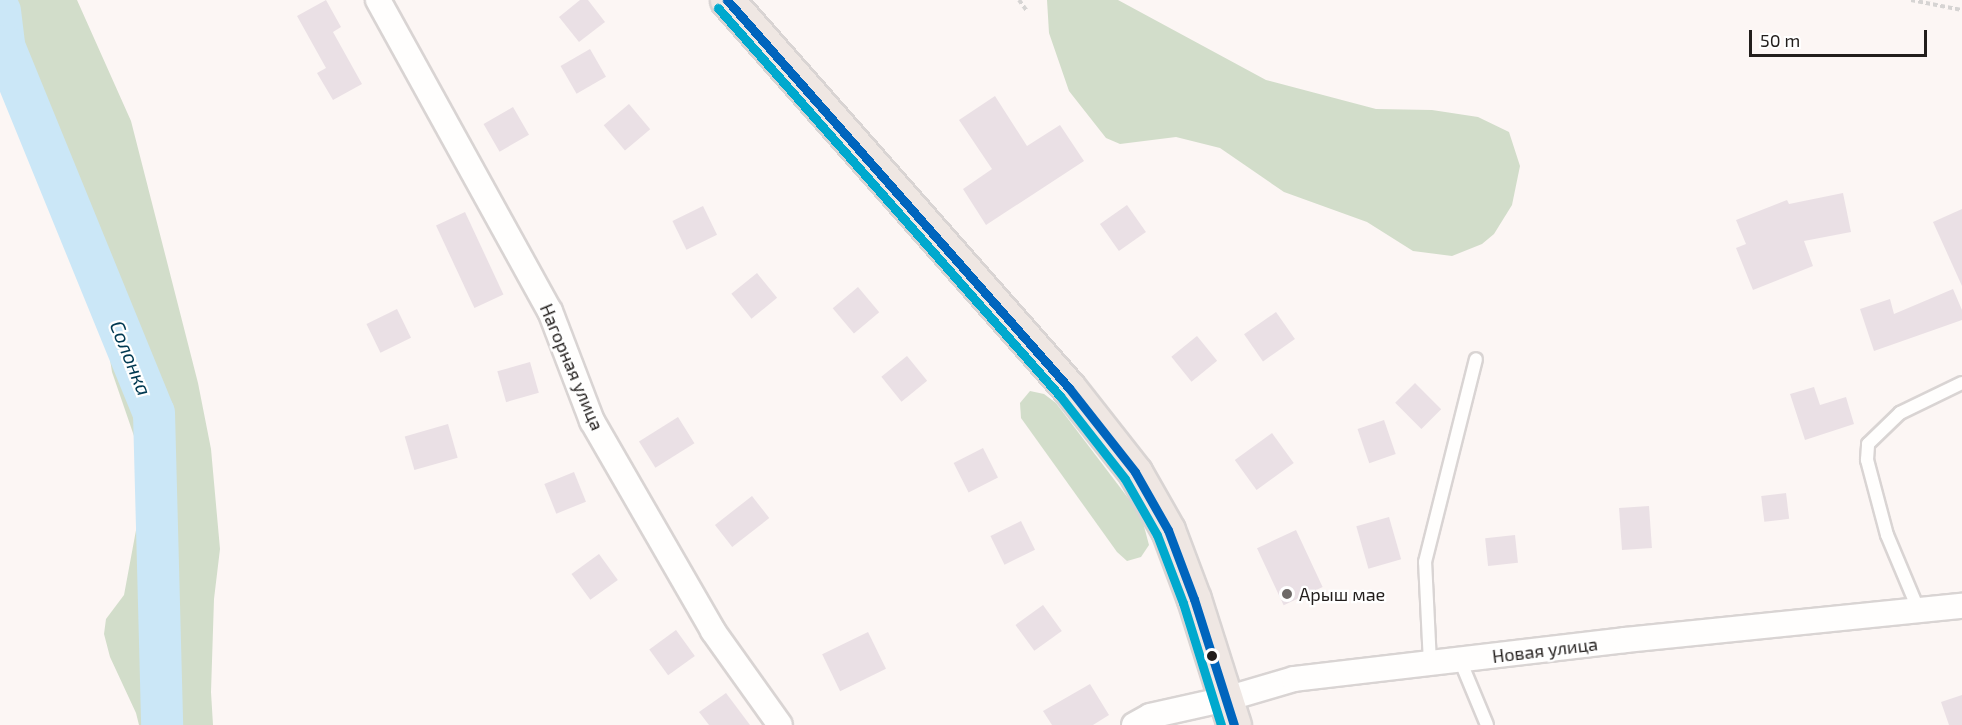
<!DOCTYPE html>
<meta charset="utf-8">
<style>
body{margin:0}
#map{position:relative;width:1962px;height:725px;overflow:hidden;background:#fcf6f4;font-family:"Exo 2",sans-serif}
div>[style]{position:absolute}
.forest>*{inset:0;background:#d2ddca}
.river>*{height:42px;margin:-21px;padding:0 21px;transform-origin:21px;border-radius:21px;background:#cbe7f7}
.building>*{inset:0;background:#eae0e5;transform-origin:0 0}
.path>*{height:4px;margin-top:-2px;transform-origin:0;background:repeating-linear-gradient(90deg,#d6d4d3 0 4.5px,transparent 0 7.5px)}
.roads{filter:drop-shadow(2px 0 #d9d4d3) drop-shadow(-2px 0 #d9d4d3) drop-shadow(0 2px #d9d4d3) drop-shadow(0 -2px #d9d4d3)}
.lane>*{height:12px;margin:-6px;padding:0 6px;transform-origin:6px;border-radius:6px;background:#fffefd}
.street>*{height:24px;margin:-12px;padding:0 12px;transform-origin:12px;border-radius:12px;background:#fffefd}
.primary>*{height:33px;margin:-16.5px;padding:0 16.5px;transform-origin:16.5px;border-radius:16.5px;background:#efe7e3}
.bus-1>*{height:9px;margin:-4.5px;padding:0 4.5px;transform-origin:4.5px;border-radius:4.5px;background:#0065bd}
.bus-2>*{height:9px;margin:-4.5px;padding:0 4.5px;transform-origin:4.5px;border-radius:4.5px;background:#00a9ce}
.dots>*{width:16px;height:16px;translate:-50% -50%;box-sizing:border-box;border:3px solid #fff;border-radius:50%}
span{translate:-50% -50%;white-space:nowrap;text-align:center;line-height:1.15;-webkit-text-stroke:4.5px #fff;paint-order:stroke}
.street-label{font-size:18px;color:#221e1c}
.poi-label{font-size:18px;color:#221e1c}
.left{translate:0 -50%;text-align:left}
.water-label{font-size:20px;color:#003951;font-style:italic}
.scale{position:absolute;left:1749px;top:30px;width:178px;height:27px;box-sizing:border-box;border:3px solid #221e1c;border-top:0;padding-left:8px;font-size:18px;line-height:21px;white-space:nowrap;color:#221e1c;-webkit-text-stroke:4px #fff;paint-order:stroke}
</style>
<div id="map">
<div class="forest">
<div style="clip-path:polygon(0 0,77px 0,131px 121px,198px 383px,211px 449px,220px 549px,214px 599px,211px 692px,213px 725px,139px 725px,136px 713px,110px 657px,104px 634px,106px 619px,124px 595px,139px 514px,134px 436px,112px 372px,101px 303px,82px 247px,0 83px)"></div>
<div style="clip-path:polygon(1047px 0,1118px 0,1266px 80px,1376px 109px,1432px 110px,1478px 117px,1509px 132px,1520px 166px,1512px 205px,1494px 234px,1482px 244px,1452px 256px,1413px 251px,1367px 222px,1284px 192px,1220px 148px,1176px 137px,1120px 144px,1106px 138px,1069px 91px,1049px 33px)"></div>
<div style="clip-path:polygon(1030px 391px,1044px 394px,1056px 403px,1141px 515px,1149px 545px,1141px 557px,1127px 561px,1117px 552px,1021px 418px,1020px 403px)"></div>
</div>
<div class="river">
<div style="left:0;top:11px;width:35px;rotate:83deg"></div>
<div style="left:4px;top:46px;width:396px;rotate:67.8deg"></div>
<div style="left:154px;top:413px;width:312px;rotate:88.5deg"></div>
</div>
<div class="building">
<div style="clip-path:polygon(326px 0,341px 27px,333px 32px,362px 84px,333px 100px,317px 73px,326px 68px,297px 16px)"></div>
<div style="clip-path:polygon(580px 0,588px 0,605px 22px,579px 42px,559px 17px)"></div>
<div style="left:590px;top:49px;width:32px;height:34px;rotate:60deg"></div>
<div style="clip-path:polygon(995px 96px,1027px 146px,1060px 125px,1084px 161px,986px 225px,963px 189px,992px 169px,959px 120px)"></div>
<div style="left:629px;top:104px;width:33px;height:33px;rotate:50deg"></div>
<div style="left:513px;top:107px;width:32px;height:34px;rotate:60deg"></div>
<div style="clip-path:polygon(1843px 193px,1851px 232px,1804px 241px,1813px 266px,1753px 290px,1736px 248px,1746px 244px,1736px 220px,1787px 200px,1789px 204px)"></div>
<div style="left:1127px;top:205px;width:33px;height:33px;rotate:55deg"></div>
<div style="left:703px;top:206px;width:32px;height:34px;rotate:64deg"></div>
<div style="clip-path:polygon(1962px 209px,1962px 286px,1933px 222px)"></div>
<div style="left:465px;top:212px;width:91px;height:32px;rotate:65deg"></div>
<div style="left:757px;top:273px;width:32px;height:33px;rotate:51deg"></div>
<div style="left:858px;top:287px;width:33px;height:33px;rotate:50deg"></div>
<div style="clip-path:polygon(1953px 289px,1962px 310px,1962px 320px,1874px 351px,1860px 309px,1890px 299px,1894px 314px)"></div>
<div style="left:397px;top:309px;width:32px;height:34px;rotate:64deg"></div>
<div style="left:1276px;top:312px;width:33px;height:39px;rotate:55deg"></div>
<div style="left:1197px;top:336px;width:32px;height:33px;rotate:51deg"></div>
<div style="left:907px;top:356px;width:32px;height:33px;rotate:51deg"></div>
<div style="left:530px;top:362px;width:32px;height:34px;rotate:74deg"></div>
<div style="left:1415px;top:383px;width:37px;height:28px;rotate:45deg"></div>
<div style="clip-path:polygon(1814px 387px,1820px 405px,1846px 397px,1854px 424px,1805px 440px,1790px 394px)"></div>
<div style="left:678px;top:417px;width:31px;height:46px;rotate:58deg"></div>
<div style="left:1384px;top:420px;width:36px;height:28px;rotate:71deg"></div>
<div style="left:448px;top:424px;width:35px;height:45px;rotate:74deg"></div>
<div style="left:1272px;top:433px;width:37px;height:46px;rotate:54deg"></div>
<div style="left:983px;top:448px;width:33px;height:33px;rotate:63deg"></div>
<div style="left:574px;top:472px;width:32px;height:32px;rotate:68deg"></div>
<div style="left:1786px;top:493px;width:26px;height:25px;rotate:83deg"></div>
<div style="left:752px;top:496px;width:28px;height:47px;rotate:52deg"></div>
<div style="left:1649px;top:506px;width:42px;height:30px;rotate:86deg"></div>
<div style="left:1389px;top:517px;width:44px;height:34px;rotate:74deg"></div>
<div style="left:1021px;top:521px;width:32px;height:34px;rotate:64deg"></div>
<div style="left:1296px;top:530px;width:63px;height:43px;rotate:65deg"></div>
<div style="left:1515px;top:535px;width:28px;height:30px;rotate:84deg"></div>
<div style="left:599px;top:554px;width:32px;height:34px;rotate:54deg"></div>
<div style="left:1043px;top:605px;width:32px;height:34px;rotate:54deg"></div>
<div style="left:676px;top:630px;width:32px;height:33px;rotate:54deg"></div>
<div style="left:868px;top:632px;width:41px;height:51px;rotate:64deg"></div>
<div style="clip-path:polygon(1090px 684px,1109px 715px,1093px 725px,1052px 725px,1043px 711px)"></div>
<div style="clip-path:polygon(726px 693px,750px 725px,709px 725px,699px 712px)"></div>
<div style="clip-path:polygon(1962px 695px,1962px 725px,1949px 725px,1941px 702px)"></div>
</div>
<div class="path">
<div style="left:1019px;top:0;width:14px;rotate:54deg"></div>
<div style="left:1911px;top:0;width:52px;rotate:11.1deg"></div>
</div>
<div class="roads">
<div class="lane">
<div style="left:1919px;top:611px;width:82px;rotate:-112.8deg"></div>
<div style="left:1887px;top:535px;width:78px;rotate:-104.9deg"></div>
<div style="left:1867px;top:460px;width:16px;rotate:-86deg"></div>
<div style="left:1868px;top:444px;width:45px;rotate:-44.1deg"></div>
<div style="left:1900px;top:413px;width:69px;rotate:-25.8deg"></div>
<div style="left:1460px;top:660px;width:70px;rotate:67.4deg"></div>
<div style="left:1430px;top:663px;width:101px;rotate:-92.8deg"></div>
<div style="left:1425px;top:562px;width:209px;rotate:-75.9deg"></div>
</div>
<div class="street">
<div style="left:378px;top:0;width:355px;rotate:61.1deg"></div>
<div style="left:550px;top:311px;width:118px;rotate:69.1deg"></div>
<div style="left:592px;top:421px;width:242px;rotate:60deg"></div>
<div style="left:713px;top:631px;width:115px;rotate:54.5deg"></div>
<div style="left:1134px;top:725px;width:18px;rotate:-29deg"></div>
<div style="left:1150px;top:716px;width:78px;rotate:-12.6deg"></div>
<div style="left:1226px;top:699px;width:71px;rotate:-16.4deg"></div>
<div style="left:1294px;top:679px;width:333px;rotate:-6.7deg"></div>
<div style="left:1625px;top:640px;width:339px;rotate:-5.8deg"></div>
</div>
<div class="primary">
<div style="left:727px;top:0;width:517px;rotate:48.61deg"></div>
<div style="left:1069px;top:388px;width:107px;rotate:51.8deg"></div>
<div style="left:1135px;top:472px;width:67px;rotate:60.4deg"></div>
<div style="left:1168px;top:530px;width:74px;rotate:69.4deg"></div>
<div style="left:1194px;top:599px;width:132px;rotate:72.4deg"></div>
</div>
</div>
<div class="bus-1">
<div style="left:727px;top:0;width:517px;rotate:48.61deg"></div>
<div style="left:1069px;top:388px;width:107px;rotate:51.8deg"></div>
<div style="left:1135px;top:472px;width:67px;rotate:60.4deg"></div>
<div style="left:1168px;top:530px;width:74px;rotate:69.4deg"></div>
<div style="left:1194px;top:599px;width:132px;rotate:72.4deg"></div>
</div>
<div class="bus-2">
<div style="left:718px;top:8px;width:517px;rotate:48.61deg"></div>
<div style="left:1060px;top:396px;width:105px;rotate:51.9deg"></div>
<div style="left:1125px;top:479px;width:64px;rotate:60.3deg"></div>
<div style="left:1157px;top:535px;width:73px;rotate:69.1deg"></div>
<div style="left:1183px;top:603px;width:128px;rotate:72.7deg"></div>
</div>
<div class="dots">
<div style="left:1287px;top:594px;background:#6e6a68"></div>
<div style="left:1212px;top:656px;background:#221e1c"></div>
</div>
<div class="street-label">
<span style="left:572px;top:367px;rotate:67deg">Нагорная улица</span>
<span style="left:1545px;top:650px;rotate:-7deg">Новая улица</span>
</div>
<div class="poi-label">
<span class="left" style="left:1299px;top:594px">Арыш мае</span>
</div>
<div class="water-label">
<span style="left:131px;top:358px;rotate:68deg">Солонка</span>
</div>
<div class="scale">50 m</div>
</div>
